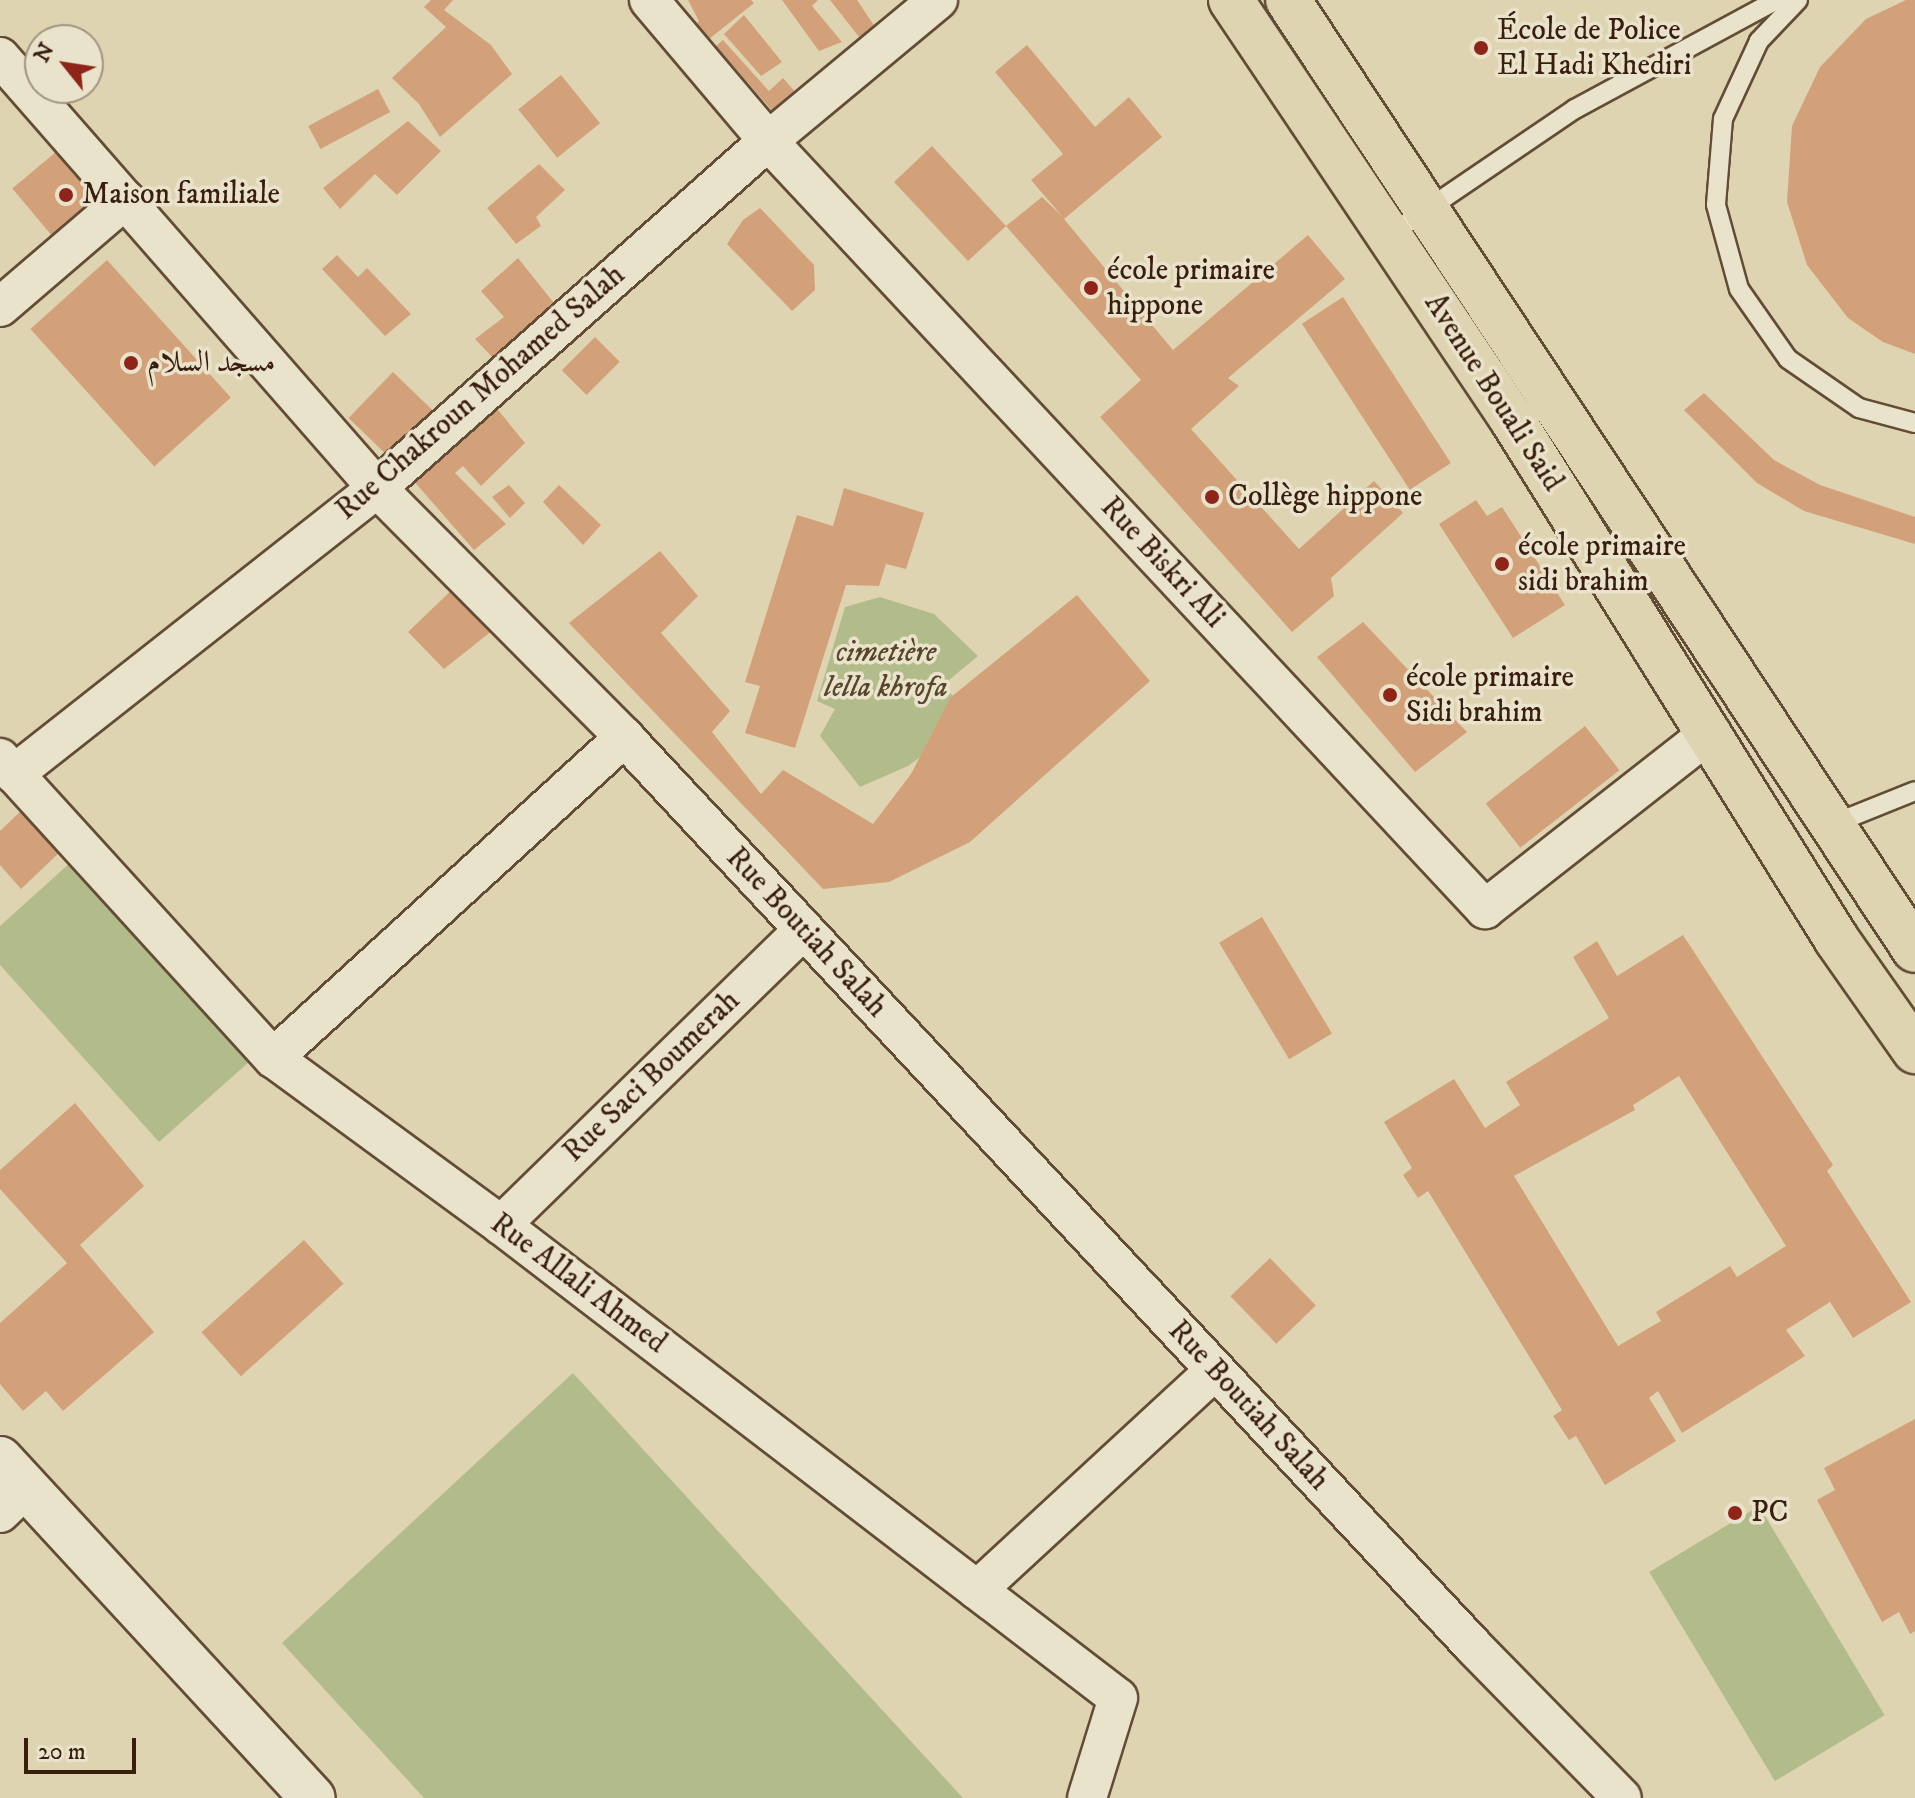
<!DOCTYPE html>
<meta charset="utf-8">
<style>
body{margin:0}
#map{position:relative;width:1915px;height:1798px;overflow:hidden;background:#dfd4b1;font-family:"IM FELL DW Pica",Amiri,serif}
div>[style]{position:absolute}
.green>*{inset:0;background:#b2bc8b;transform-origin:0 0}
.building>*{inset:0;background:#d3a179;transform-origin:0 0}
.roads{filter:drop-shadow(2px 0 #634c36) drop-shadow(-2px 0 #634c36) drop-shadow(0 2px #634c36) drop-shadow(0 -2px #634c36)}
.service>*{height:18px;margin:-9px;padding:0 9px;transform-origin:9px;border-radius:9px;background:#eae3cc}
.minor>*{height:38px;margin:-19px;padding:0 19px;transform-origin:19px;border-radius:19px;background:#eae3cc}
.tertiary>*{height:44px;margin:-22px;padding:0 22px;transform-origin:22px;border-radius:22px;background:#eae3cc}
.primary>*{height:44px;margin:-22px;padding:0 22px;transform-origin:22px;border-radius:22px;background:#dfd4b1}
.dots>*{width:22px;height:22px;translate:-50% -50%;box-sizing:border-box;border:4px solid #eae3cc;border-radius:50%}
span{translate:-50% -50%;white-space:nowrap;text-align:center;line-height:1.15;-webkit-text-stroke:7px #eae3cc;paint-order:stroke}
.poi-label{font-size:30px;color:#3a1e0d}
.left{translate:0 -50%;text-align:left}
.street-label{font-size:30px;color:#3a1e0d}
.park-label{font-size:30px;color:#58462c;font-style:italic}
.north{position:absolute;left:24px;top:24px;width:80px;height:80px;box-sizing:border-box;background:#eae3cc;border:2px solid #a49480;border-radius:50%;rotate:300deg;font-size:22px;font-weight:700;line-height:32px;text-align:center;color:#3a1e0d}
.north::after{content:'';display:block;margin:auto;width:28px;height:36px;background:#8f2418;clip-path:polygon(50% 0,100% 100%,50% 72%,0 100%)}
.scale{position:absolute;left:24px;top:1738px;width:112px;height:36px;box-sizing:border-box;border:4px solid #3a1e0d;border-top:0;padding-left:10px;font-size:24px;line-height:28px;white-space:nowrap;color:#3a1e0d;-webkit-text-stroke:6px #eae3cc;paint-order:stroke}
</style>
<div id="map">
<div class="green">
<div style="clip-path:polygon(880px 597px,934px 614px,978px 656px,943px 685px,973px 718px,908px 766px,860px 787px,820px 736px,835px 709px,817px 701px,845px 607px)"></div>
<div style="clip-path:polygon(71px 862px,249px 1062px,159px 1142px,0 965px,0 926px)"></div>
<div style="clip-path:polygon(573px 1373px,963px 1798px,424px 1798px,282px 1643px)"></div>
<div style="left:1759px;top:1506px;width:244px;height:128px;rotate:59deg"></div>
</div>
<div class="building">
<div style="clip-path:polygon(431px 0,453px 0,444px 10px,491px 45px,512px 74px,440px 137px,419px 104px,392px 78px,446px 27px,424px 7px)"></div>
<div style="clip-path:polygon(688px 0,751px 0,754px 3px,708px 40px,690px 32px,699px 21px)"></div>
<div style="clip-path:polygon(782px 0,818px 0,812px 6px,842px 42px,819px 51px)"></div>
<div style="clip-path:polygon(830px 0,857px 0,879px 33px,863px 42px)"></div>
<div style="clip-path:polygon(1906px 0,1915px 0,1915px 354px,1883px 342px,1848px 318px,1807px 265px,1787px 202px,1792px 126px,1820px 67px,1866px 19px)"></div>
<div style="clip-path:polygon(744px 15px,782px 62px,761px 76px,724px 34px)"></div>
<div style="clip-path:polygon(723px 40px,769px 91px,783px 78px,798px 95px,776px 115px,716px 46px)"></div>
<div style="clip-path:polygon(1027px 45px,1095px 127px,1129px 97px,1162px 137px,1064px 219px,1173px 350px,1308px 235px,1345px 279px,1228px 378px,1239px 386px,1191px 429px,1299px 549px,1374px 481px,1403px 513px,1331px 578px,1334px 596px,1292px 632px,1100px 417px,1141px 380px,1006px 226px,968px 261px,894px 182px,932px 146px,1006px 226px,1042px 197px,1062px 216px,1031px 180px,1063px 154px,995px 72px)"></div>
<div style="left:561px;top:75px;width:62px;height:55px;rotate:51deg"></div>
<div style="left:378px;top:89px;width:26px;height:79px;rotate:62deg"></div>
<div style="clip-path:polygon(408px 121px,441px 151px,397px 195px,375px 174px,340px 209px,323px 188px)"></div>
<div style="left:69px;top:141px;width:77px;height:74px;rotate:50deg"></div>
<div style="clip-path:polygon(539px 164px,565px 190px,536px 217px,541px 226px,516px 244px,487px 208px)"></div>
<div style="clip-path:polygon(760px 208px,814px 265px,815px 290px,792px 311px,727px 244px,743px 220px)"></div>
<div style="clip-path:polygon(337px 255px,358px 277px,367px 268px,411px 314px,385px 336px,322px 269px)"></div>
<div style="clip-path:polygon(518px 258px,562px 313px,498px 363px,475px 339px,504px 317px,481px 291px)"></div>
<div style="left:107px;top:260px;width:185px;height:103px;rotate:48deg"></div>
<div style="left:1343px;top:297px;width:198px;height:49px;rotate:57deg"></div>
<div style="left:595px;top:337px;width:35px;height:47px;rotate:45deg"></div>
<div style="left:393px;top:372px;width:64px;height:64px;rotate:44deg"></div>
<div style="clip-path:polygon(1704px 393px,1774px 460px,1820px 485px,1915px 517px,1915px 544px,1804px 511px,1757px 483px,1684px 410px)"></div>
<div style="clip-path:polygon(494px 405px,525px 443px,481px 486px,463px 466px,455px 473px,506px 524px,474px 550px,412px 479px)"></div>
<div style="clip-path:polygon(509px 485px,525px 503px,510px 518px,492px 497px)"></div>
<div style="clip-path:polygon(559px 485px,601px 525px,583px 545px,543px 502px)"></div>
<div style="clip-path:polygon(844px 488px,924px 513px,906px 569px,886px 564px,879px 586px,846px 585px,795px 748px,745px 733px,760px 686px,745px 682px,797px 515px,833px 526px)"></div>
<div style="clip-path:polygon(1476px 500px,1487px 516px,1502px 507px,1565px 605px,1513px 638px,1439px 524px)"></div>
<div style="clip-path:polygon(660px 551px,698px 596px,661px 633px,730px 711px,712px 732px,761px 794px,783px 770px,873px 824px,911px 774px,951px 697px,1077px 595px,1150px 681px,970px 842px,889px 882px,823px 889px,569px 623px)"></div>
<div style="clip-path:polygon(460px 582px,498px 626px,444px 669px,408px 632px)"></div>
<div style="clip-path:polygon(1363px 622px,1467px 732px,1415px 772px,1317px 657px)"></div>
<div style="left:1585px;top:726px;width:56px;height:126px;rotate:52deg"></div>
<div style="clip-path:polygon(23px 809px,61px 851px,21px 889px,0 865px,0 831px)"></div>
<div style="left:1262px;top:917px;width:136px;height:50px;rotate:59deg"></div>
<div style="clip-path:polygon(evenodd,1683px 935px,1833px 1165px,1827px 1171px,1911px 1302px,1853px 1338px,1830px 1302px,1786px 1330px,1805px 1356px,1682px 1433px,1658px 1391px,1649px 1398px,1676px 1441px,1605px 1485px,1576px 1436px,1569px 1440px,1553px 1416px,1562px 1410px,1428px 1191px,1418px 1198px,1403px 1175px,1412px 1168px,1384px 1122px,1454px 1079px,1485px 1128px,1520px 1105px,1506px 1082px,1609px 1018px,1573px 957px,1597px 941px,1617px 976px,1683px 935px,1679px 1076px,1786px 1246px,1737px 1277px,1730px 1266px,1656px 1312px,1661px 1321px,1618px 1346px,1514px 1176px,1635px 1110px,1633px 1105px,1679px 1076px)"></div>
<div style="clip-path:polygon(75px 1103px,144px 1186px,80px 1245px,154px 1332px,63px 1411px,46px 1391px,23px 1411px,0 1384px,0 1323px,67px 1263px,0 1189px,0 1170px)"></div>
<div style="left:304px;top:1240px;width:59px;height:138px;rotate:48deg"></div>
<div style="left:1270px;top:1258px;width:66px;height:55px;rotate:46deg"></div>
<div style="clip-path:polygon(1915px 1419px,1915px 1631px,1910px 1634px,1899px 1612px,1882px 1622px,1817px 1500px,1835px 1490px,1824px 1468px)"></div>
</div>
<div class="roads">
<div class="service">
<div style="left:1798px;top:0;width:57px;rotate:133.6deg"></div>
<div style="left:1759px;top:41px;width:86px;rotate:114.8deg"></div>
<div style="left:1723px;top:119px;width:86px;rotate:94.7deg"></div>
<div style="left:1716px;top:205px;width:87px;rotate:74.7deg"></div>
<div style="left:1739px;top:289px;width:85px;rotate:55deg"></div>
<div style="left:1788px;top:359px;width:86px;rotate:34.6deg"></div>
<div style="left:1859px;top:408px;width:58px;rotate:15deg"></div>
<div style="left:1388px;top:236px;width:226px;rotate:-34.2deg"></div>
<div style="left:1575px;top:109px;width:230px;rotate:-28.4deg"></div>
<div style="left:1833px;top:824px;width:88px;rotate:-21.9deg"></div>
</div>
<div class="minor">
<div style="left:649px;top:0;width:185px;rotate:49.8deg"></div>
<div style="left:768px;top:141px;width:1051px;rotate:46.97deg"></div>
<div style="left:1485px;top:909px;width:287px;rotate:-38.1deg"></div>
<div style="left:0;top:57px;width:573px;rotate:48.82deg"></div>
<div style="left:377px;top:488px;width:351px;rotate:45.2deg"></div>
<div style="left:624px;top:737px;width:1245px;rotate:46.95deg"></div>
<div style="left:1474px;top:1647px;width:211px;rotate:45.6deg"></div>
<div style="left:0;top:307px;width:165px;rotate:-40.6deg"></div>
<div style="left:0;top:758px;width:406px;rotate:47.7deg"></div>
<div style="left:273px;top:1058px;width:283px;rotate:36.2deg"></div>
<div style="left:501px;top:1225px;width:777px;rotate:37.47deg"></div>
<div style="left:1118px;top:1698px;width:105px;rotate:107.2deg"></div>
<div style="left:14px;top:774px;width:462px;rotate:-38.2deg"></div>
<div style="left:377px;top:488px;width:523px;rotate:-41.59deg"></div>
<div style="left:768px;top:141px;width:221px;rotate:-39.7deg"></div>
<div style="left:273px;top:1058px;width:476px;rotate:-42.4deg"></div>
<div style="left:501px;top:1225px;width:422px;rotate:-44.3deg"></div>
<div style="left:0;top:1513px;width:36px;rotate:-44deg"></div>
<div style="left:977px;top:1590px;width:324px;rotate:-42.7deg"></div>
</div>
<div class="tertiary">
<div style="left:0;top:1459px;width:461px;rotate:47.3deg"></div>
</div>
<div class="primary">
<div style="left:1231px;top:0;width:505px;rotate:56.15deg"></div>
<div style="left:1512px;top:419px;width:614px;rotate:58.04deg"></div>
<div style="left:1837px;top:940px;width:136px;rotate:54.9deg"></div>
<div style="left:1288px;top:0;width:1138px;rotate:56.58deg"></div>
</div>
</div>
<div class="dots">
<div style="left:1481px;top:48px;background:#8f2418"></div>
<div style="left:66px;top:195px;background:#8f2418"></div>
<div style="left:1091px;top:288px;background:#8f2418"></div>
<div style="left:131px;top:363px;background:#8f2418"></div>
<div style="left:1212px;top:497px;background:#8f2418"></div>
<div style="left:1502px;top:564px;background:#8f2418"></div>
<div style="left:1390px;top:695px;background:#8f2418"></div>
<div style="left:1735px;top:1513px;background:#8f2418"></div>
</div>
<div class="poi-label">
<span class="left" style="left:1497px;top:48px">École de Police<br>El Hadi Khediri</span>
<span class="left" style="left:82px;top:195px">Maison familiale</span>
<span class="left" style="left:1107px;top:288px">école primaire<br>hippone</span>
<span class="left" style="left:147px;top:363px">مسجد السلام</span>
<span class="left" style="left:1228px;top:497px">Collège hippone</span>
<span class="left" style="left:1518px;top:564px">école primaire<br>sidi brahim</span>
<span class="left" style="left:1406px;top:695px">école primaire<br>Sidi brahim</span>
<span class="left" style="left:1751px;top:1513px">PC</span>
</div>
<div class="street-label">
<span style="left:481px;top:393px;rotate:-41deg">Rue Chakroun Mohamed Salah</span>
<span style="left:1493px;top:393px;rotate:57deg">Avenue Bouali Said</span>
<span style="left:1162px;top:563px;rotate:47deg">Rue Biskri Ali</span>
<span style="left:806px;top:933px;rotate:47deg">Rue Boutiah Salah</span>
<span style="left:652px;top:1077px;rotate:-44deg">Rue Saci Boumerah</span>
<span style="left:578px;top:1284px;rotate:37deg">Rue Allali Ahmed</span>
<span style="left:1248px;top:1406px;rotate:47deg">Rue Boutiah Salah</span>
</div>
<div class="park-label">
<span style="left:886px;top:670px">cimetière<br>lella khrofa</span>
</div>
<div class="north">N</div>
<div class="scale">20 m</div>
</div>
